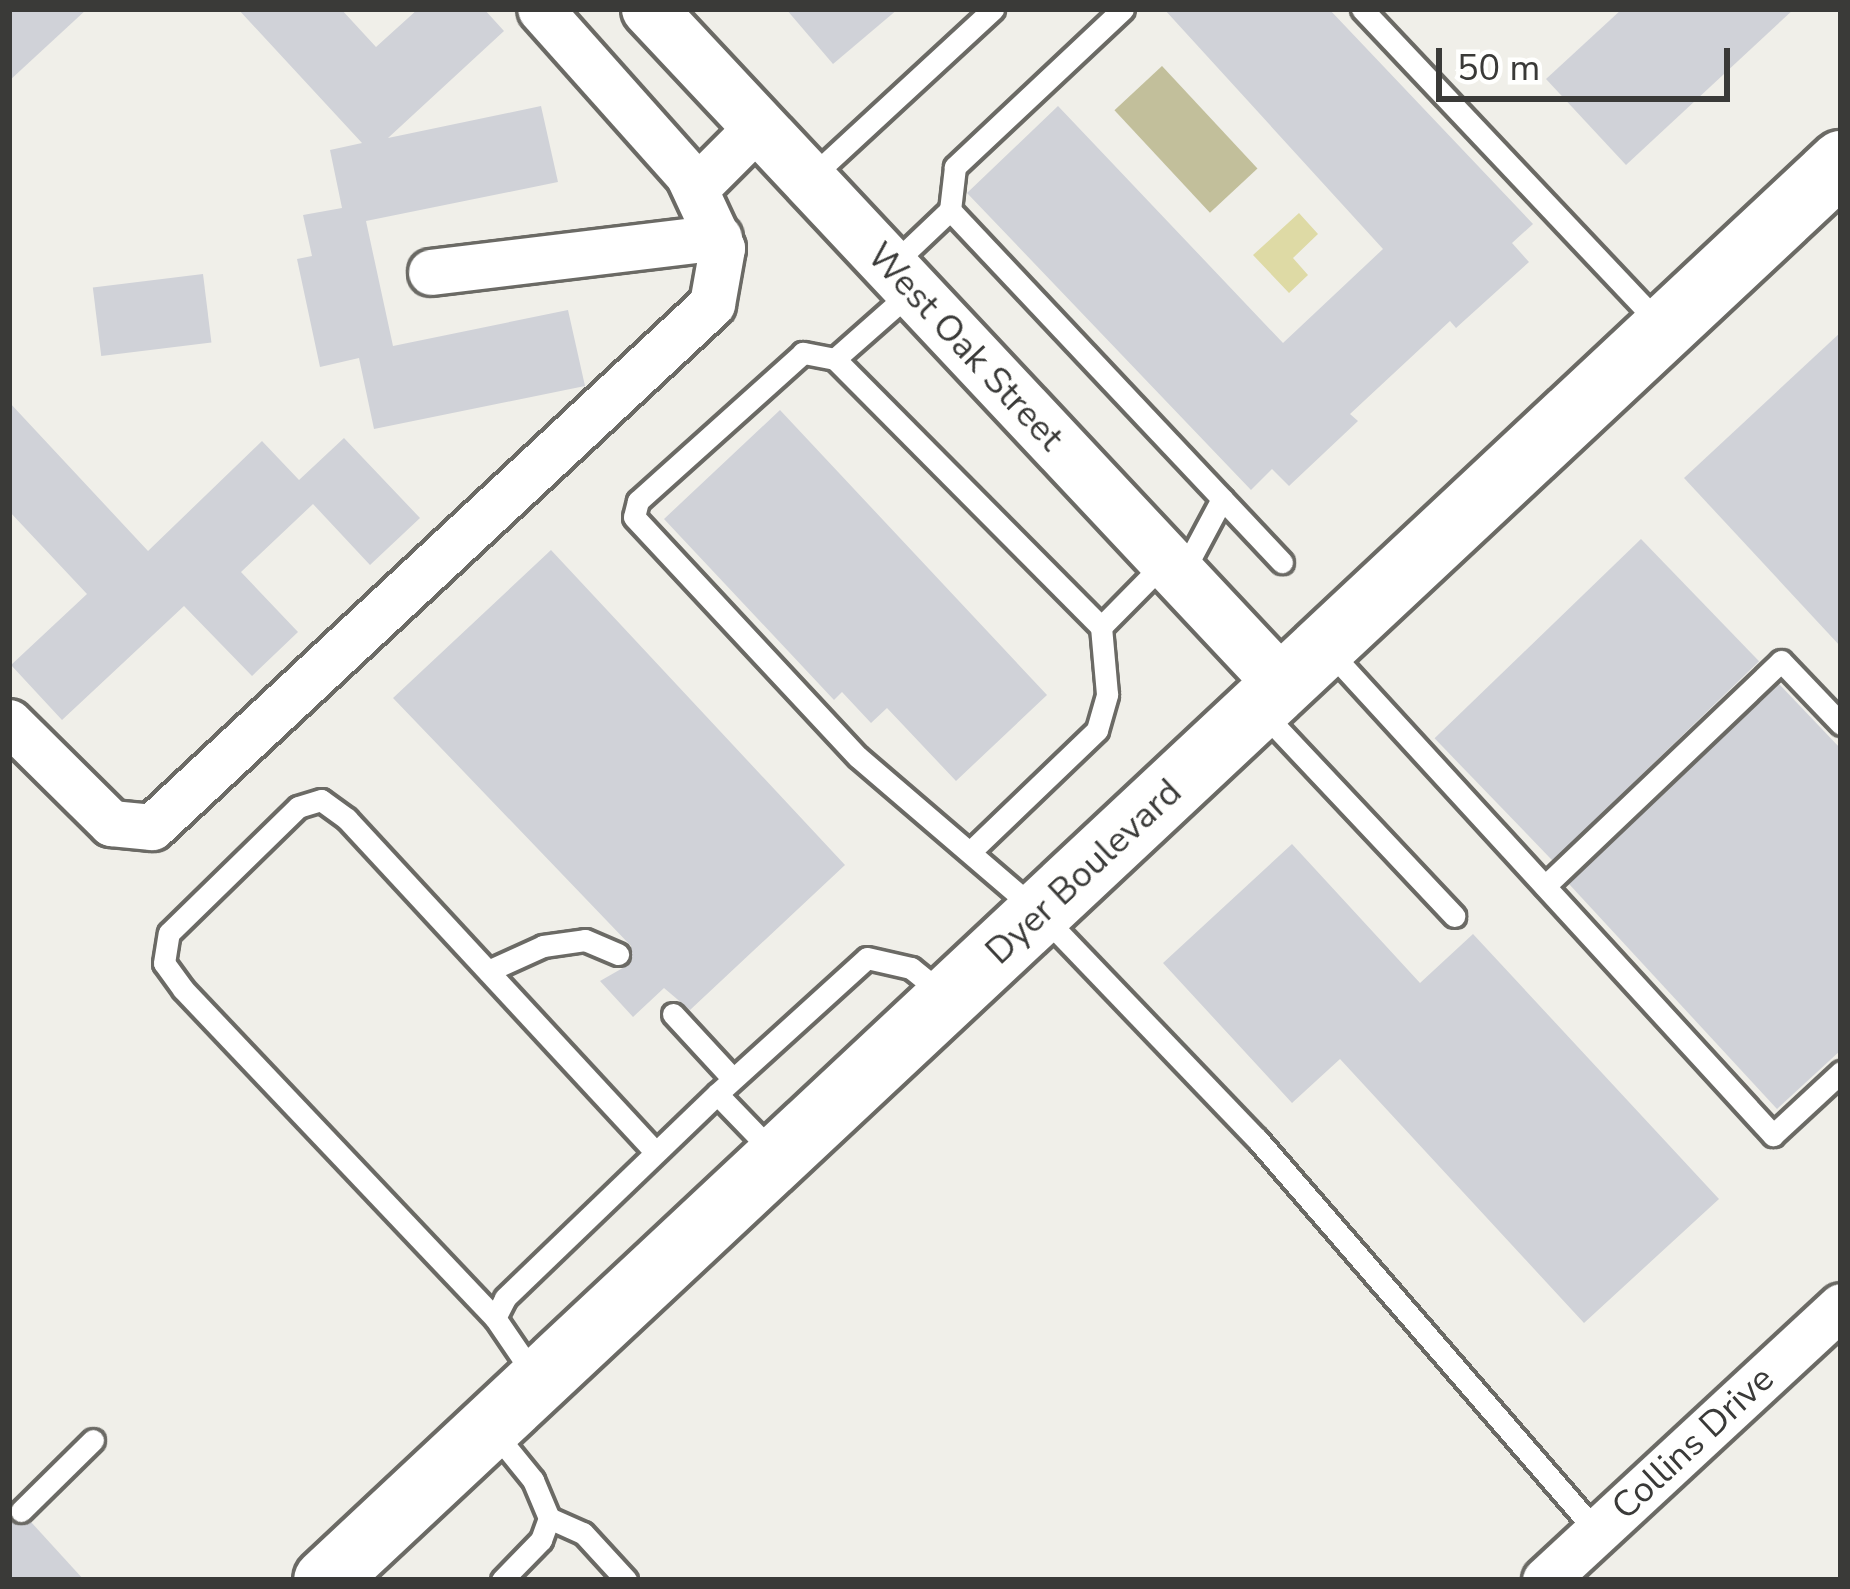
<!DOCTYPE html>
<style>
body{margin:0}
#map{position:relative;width:1850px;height:1589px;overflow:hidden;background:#f0efe9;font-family:"Nunito Sans",sans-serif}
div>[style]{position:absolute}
.green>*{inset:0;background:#c2bf9b;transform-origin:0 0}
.water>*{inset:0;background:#dedaa5}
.building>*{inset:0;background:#d0d2d8;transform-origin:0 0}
.roads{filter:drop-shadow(3px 0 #6b6a65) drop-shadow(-3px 0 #6b6a65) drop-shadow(0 3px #6b6a65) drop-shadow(0 -3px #6b6a65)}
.service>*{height:21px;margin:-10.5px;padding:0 10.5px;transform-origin:10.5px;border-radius:10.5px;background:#fff}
.minor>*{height:45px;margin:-22.5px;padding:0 22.5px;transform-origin:22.5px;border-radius:22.5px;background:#fff}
.tertiary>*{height:54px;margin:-27px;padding:0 27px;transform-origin:27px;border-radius:27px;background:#fff}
.secondary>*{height:63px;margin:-31.5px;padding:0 31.5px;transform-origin:31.5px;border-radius:31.5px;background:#fff}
span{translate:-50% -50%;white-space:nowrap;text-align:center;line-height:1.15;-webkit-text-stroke:9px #fffffe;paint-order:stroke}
.street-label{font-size:36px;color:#3a3a38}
.frame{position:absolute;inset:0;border:12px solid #3a3a38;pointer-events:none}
.scale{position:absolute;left:1436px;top:48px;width:294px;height:54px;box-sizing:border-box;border:6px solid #3a3a38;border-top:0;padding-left:15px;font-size:36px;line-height:42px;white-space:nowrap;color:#3a3a38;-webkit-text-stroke:9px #fffffe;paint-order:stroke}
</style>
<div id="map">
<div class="green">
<div style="left:1162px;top:66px;width:140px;height:65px;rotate:47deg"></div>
</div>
<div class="water">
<div style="clip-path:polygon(1299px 213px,1318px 234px,1293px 258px,1308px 275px,1289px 293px,1253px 255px)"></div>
</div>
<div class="building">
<div style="clip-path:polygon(9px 9px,87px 9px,9px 81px)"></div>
<div style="clip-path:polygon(238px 9px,341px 9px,376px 47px,418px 9px,484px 9px,504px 31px,388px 138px,541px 106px,558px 182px,366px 221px,393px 346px,568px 310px,585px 386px,374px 429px,359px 358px,320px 367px,297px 259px,312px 256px,303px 215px,342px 208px,330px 150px,362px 143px)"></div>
<div style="clip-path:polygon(786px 9px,898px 9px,833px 64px)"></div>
<div style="clip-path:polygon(1164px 9px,1329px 9px,1533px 224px,1512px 243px,1529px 262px,1456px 328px,1450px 321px,1350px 414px,1358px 421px,1289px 486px,1272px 469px,1251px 490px,967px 193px,1058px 106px,1283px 343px,1383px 249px)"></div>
<div style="clip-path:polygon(1622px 9px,1794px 9px,1626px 165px,1546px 79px)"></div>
<div style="left:203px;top:274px;width:69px;height:111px;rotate:83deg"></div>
<div style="clip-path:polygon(1841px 332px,1841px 647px,1684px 478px)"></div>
<div style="clip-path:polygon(9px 402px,148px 551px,262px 441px,299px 480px,344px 438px,420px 518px,370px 565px,313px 504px,241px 572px,298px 632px,252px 676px,184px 606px,62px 720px,11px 665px,87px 594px,9px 511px)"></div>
<div style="clip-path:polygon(780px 410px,1047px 695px,956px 781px,887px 708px,871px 723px,842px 692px,834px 700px,664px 519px)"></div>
<div style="left:1641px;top:539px;width:170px;height:287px;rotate:46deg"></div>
<div style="clip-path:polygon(551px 550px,845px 865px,690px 1010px,664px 988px,633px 1017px,600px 981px,628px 965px,631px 946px,393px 698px)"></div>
<div style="clip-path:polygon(1779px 684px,1841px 749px,1841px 1050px,1777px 1109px,1569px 884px)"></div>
<div style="clip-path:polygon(1292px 844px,1420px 983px,1473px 934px,1719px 1199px,1584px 1323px,1340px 1059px,1292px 1103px,1163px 963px)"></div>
<div style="clip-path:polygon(9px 1520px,31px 1522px,84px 1580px,9px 1580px)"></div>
</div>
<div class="roads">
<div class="service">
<div style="left:1123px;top:9px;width:231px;rotate:136.8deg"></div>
<div style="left:955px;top:167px;width:43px;rotate:96.6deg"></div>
<div style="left:950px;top:210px;width:484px;rotate:46.7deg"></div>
<div style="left:1362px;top:9px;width:432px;rotate:46.6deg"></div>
<div style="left:808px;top:180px;width:252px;rotate:-42.7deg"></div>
<div style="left:890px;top:267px;width:83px;rotate:-43.5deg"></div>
<div style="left:912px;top:291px;width:103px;rotate:138.6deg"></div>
<div style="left:835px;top:359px;width:33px;rotate:-169deg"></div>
<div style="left:803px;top:353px;width:222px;rotate:138.1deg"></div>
<div style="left:638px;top:501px;width:16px;rotate:104deg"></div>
<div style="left:634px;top:517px;width:328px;rotate:47deg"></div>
<div style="left:858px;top:757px;width:240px;rotate:40.6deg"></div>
<div style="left:1040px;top:913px;width:313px;rotate:46.2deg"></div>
<div style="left:1257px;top:1139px;width:520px;rotate:49.14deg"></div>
<div style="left:835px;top:359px;width:378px;rotate:45.2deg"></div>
<div style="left:1101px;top:627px;width:93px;rotate:-45.4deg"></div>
<div style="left:1183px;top:572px;width:83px;rotate:-61.9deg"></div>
<div style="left:1329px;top:651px;width:657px;rotate:47.47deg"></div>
<div style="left:1773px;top:1135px;width:93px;rotate:-42.8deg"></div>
<div style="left:1263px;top:713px;width:279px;rotate:46.7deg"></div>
<div style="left:970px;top:852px;width:176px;rotate:-43.8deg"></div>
<div style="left:1097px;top:730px;width:37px;rotate:-74deg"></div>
<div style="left:1107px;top:694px;width:67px;rotate:-95.1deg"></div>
<div style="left:1545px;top:886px;width:326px;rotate:-43.6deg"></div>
<div style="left:1781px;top:661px;width:87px;rotate:46.4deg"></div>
<div style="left:488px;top:971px;width:60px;rotate:-24.4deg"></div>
<div style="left:543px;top:946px;width:42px;rotate:-8.1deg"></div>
<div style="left:585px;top:940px;width:36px;rotate:23deg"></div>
<div style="left:673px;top:1014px;width:88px;rotate:47.3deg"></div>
<div style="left:774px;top:1153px;width:82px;rotate:-134deg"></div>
<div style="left:717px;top:1094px;width:202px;rotate:-42.2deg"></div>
<div style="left:867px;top:958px;width:45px;rotate:12.8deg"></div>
<div style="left:911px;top:968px;width:41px;rotate:39.1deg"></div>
<div style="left:495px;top:1318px;width:453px;rotate:-133.5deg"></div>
<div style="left:183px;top:989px;width:32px;rotate:-126deg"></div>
<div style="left:164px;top:963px;width:30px;rotate:-81deg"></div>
<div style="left:169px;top:933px;width:180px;rotate:-44.3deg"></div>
<div style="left:298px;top:807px;width:24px;rotate:-17deg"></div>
<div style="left:321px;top:800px;width:32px;rotate:36deg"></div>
<div style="left:347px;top:819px;width:451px;rotate:47.2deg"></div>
<div style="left:536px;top:1378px;width:73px;rotate:-124.3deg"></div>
<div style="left:495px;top:1318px;width:22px;rotate:-63deg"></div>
<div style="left:505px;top:1298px;width:294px;rotate:-43.9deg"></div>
<div style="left:494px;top:1432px;width:62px;rotate:50.9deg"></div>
<div style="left:533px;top:1480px;width:41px;rotate:67.2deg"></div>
<div style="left:549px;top:1518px;width:37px;rotate:24deg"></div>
<div style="left:583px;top:1533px;width:64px;rotate:47.5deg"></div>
<div style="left:21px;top:1511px;width:101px;rotate:-44.6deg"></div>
<div style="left:502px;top:1580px;width:56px;rotate:-45.7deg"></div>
<div style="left:541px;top:1540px;width:23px;rotate:-70deg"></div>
</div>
<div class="minor">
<div style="left:696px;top:188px;width:88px;rotate:-45deg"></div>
<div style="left:431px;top:272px;width:290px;rotate:-6.9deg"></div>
<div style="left:9px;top:722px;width:144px;rotate:44.7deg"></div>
<div style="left:111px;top:823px;width:41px;rotate:5.6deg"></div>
<div style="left:152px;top:827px;width:766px;rotate:-43.04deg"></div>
<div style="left:712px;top:304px;width:57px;rotate:-79.9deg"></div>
<div style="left:722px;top:248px;width:81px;rotate:-115deg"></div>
<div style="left:688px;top:175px;width:222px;rotate:-131.7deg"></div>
<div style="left:1545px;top:1580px;width:403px;rotate:-42.8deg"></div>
</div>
<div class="tertiary">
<div style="left:649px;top:9px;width:927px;rotate:46.84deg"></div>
</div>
<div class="secondary">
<div style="left:325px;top:1580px;width:2076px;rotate:-43.09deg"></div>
</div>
</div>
<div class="street-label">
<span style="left:965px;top:347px;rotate:47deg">West Oak Street</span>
<span style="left:1084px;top:872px;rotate:-43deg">Dyer Boulevard</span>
<span style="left:1693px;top:1443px;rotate:-43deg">Collins Drive</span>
</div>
<div class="frame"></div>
<div class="scale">50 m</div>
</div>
